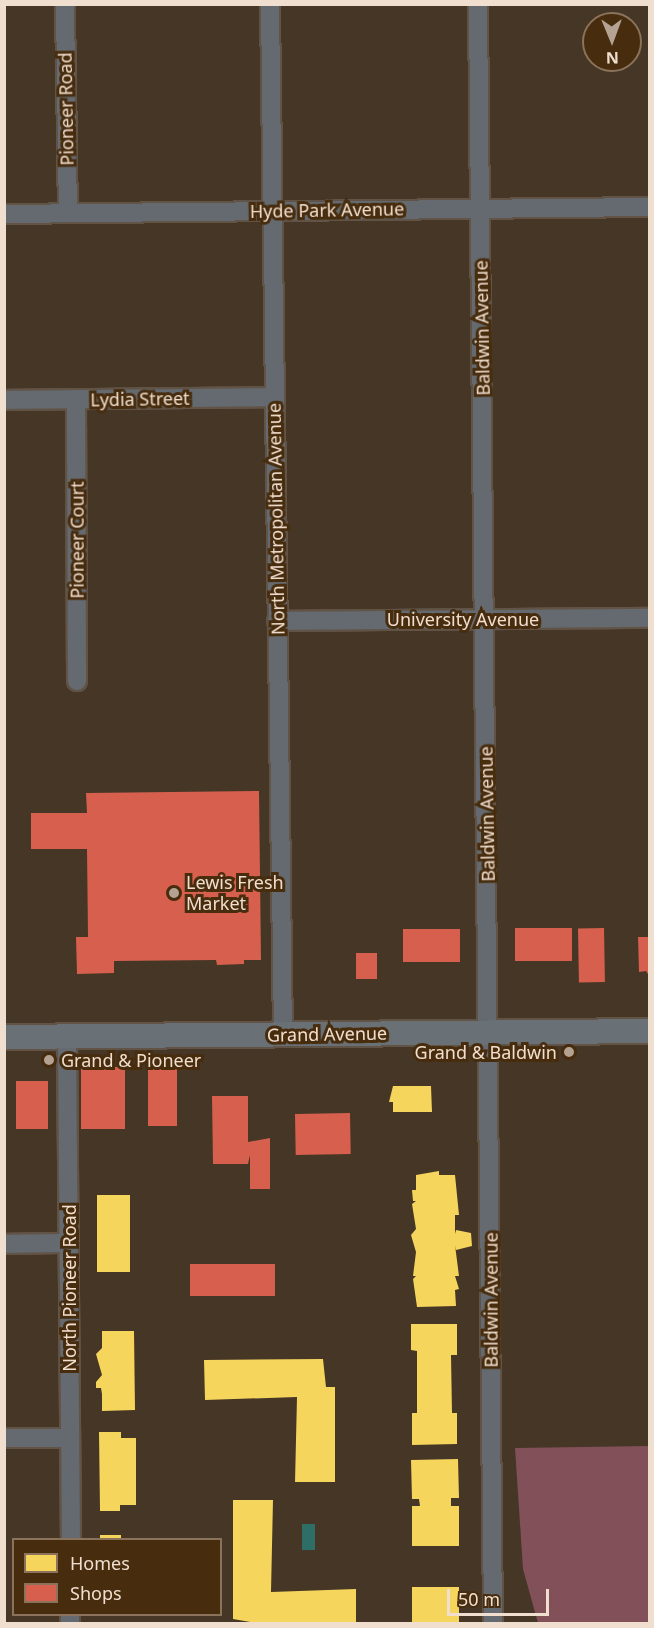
<!DOCTYPE html>
<style>
body{margin:0}
#map{position:relative;width:654px;height:1628px;overflow:hidden;background:#453626;font-family:"Noto Sans",sans-serif}
div>[style]{position:absolute}
.green>*{inset:0;background:#825059}
.water>*{inset:0;background:#2f6e66;transform-origin:0 0}
.homes>*{inset:0;background:#f6d55c;transform-origin:0 0}
.shops>*{inset:0;background:#d6604d;transform-origin:0 0}
.roads{filter:drop-shadow(2px 0 #615447) drop-shadow(-2px 0 #615447) drop-shadow(0 2px #615447) drop-shadow(0 -2px #615447)}
.minor>*{height:18px;margin:-9px;padding:0 9px;transform-origin:9px;border-radius:9px;background:#646a6f}
.major>*{height:24px;margin:-12px;padding:0 12px;transform-origin:12px;border-radius:12px;background:#6a7176}
.dots>*{width:16px;height:16px;translate:-50% -50%;box-sizing:border-box;border:3px solid #472c0e;border-radius:50%}
span{translate:-50% -50%;white-space:nowrap;text-align:center;line-height:1.15;-webkit-text-stroke:6px #472c0e;paint-order:stroke}
.street-label{font-size:18px;color:#f0dece}
.poi-label{font-size:18px;color:#f0dece}
.left{translate:0 -50%;text-align:left}
.right{translate:-100% -50%;text-align:right}
.frame{position:absolute;inset:0;border:6px solid #f0dece;pointer-events:none}
.legend{position:absolute;left:12px;top:1538px;width:210px;height:78px;box-sizing:border-box;background:#472c0e;border:2px solid #8b735b;margin:0;padding:8px 10px;list-style:none;font-size:18px;color:#f0dece}
.legend li{display:flex;align-items:center;gap:12px;height:30px}
.legend b{width:30px;border:2px solid #8b735b}
.north{position:absolute;left:582px;top:12px;width:60px;height:60px;box-sizing:border-box;background:#472c0e;border:2px solid #8b735b;border-radius:50%;rotate:179deg;font-size:16px;font-weight:700;line-height:24px;text-align:center;color:#f0dece}
.north::after{content:'';display:block;margin:auto;width:21px;height:27px;background:#b4a393;clip-path:polygon(50% 0,100% 100%,50% 72%,0 100%)}
.scale{position:absolute;left:447px;top:1589px;width:102px;height:27px;box-sizing:border-box;border:3px solid #f0dece;border-top:0;padding-left:8px;font-size:18px;line-height:21px;white-space:nowrap;color:#f0dece;-webkit-text-stroke:4px #472c0e;paint-order:stroke}
</style>
<div id="map">
<div class="green">
<div style="clip-path:polygon(649px 1446px,649px 1623px,538px 1623px,523px 1569px,515px 1448px)"></div>
</div>
<div class="water">
<div style="left:302px;top:1524px;width:13px;height:26px"></div>
</div>
<div class="homes">
<div style="clip-path:polygon(393px 1086px,431px 1086px,432px 1112px,393px 1112px,393px 1102px,389px 1102px)"></div>
<div style="clip-path:polygon(439px 1171px,439px 1175px,455px 1175px,459px 1215px,455px 1215px,455px 1234px,456px 1230px,471px 1233px,472px 1246px,456px 1250px,455px 1245px,459px 1276px,455px 1276px,459px 1289px,455px 1290px,456px 1306px,417px 1307px,413px 1279px,416px 1276px,413px 1276px,416px 1252px,411px 1235px,416px 1229px,412px 1204px,416px 1201px,413px 1201px,412px 1190px,416px 1190px,416px 1175px)"></div>
<div style="left:97px;top:1195px;width:33px;height:77px"></div>
<div style="clip-path:polygon(411px 1324px,457px 1324px,457px 1355px,451px 1355px,452px 1413px,457px 1413px,457px 1444px,412px 1445px,412px 1413px,417px 1413px,417px 1351px,411px 1350px)"></div>
<div style="clip-path:polygon(102px 1331px,134px 1331px,135px 1410px,102px 1411px,102px 1394px,101px 1388px,96px 1388px,96px 1382px,102px 1375px,96px 1354px,102px 1348px)"></div>
<div style="clip-path:polygon(323px 1359px,326px 1387px,335px 1387px,335px 1482px,295px 1482px,297px 1397px,205px 1400px,204px 1360px)"></div>
<div style="clip-path:polygon(99px 1432px,121px 1432px,121px 1438px,136px 1438px,136px 1505px,120px 1505px,120px 1511px,100px 1511px)"></div>
<div style="clip-path:polygon(458px 1459px,459px 1498px,451px 1498px,451px 1506px,459px 1506px,459px 1546px,412px 1546px,412px 1506px,420px 1506px,419px 1499px,412px 1499px,411px 1460px)"></div>
<div style="clip-path:polygon(233px 1500px,273px 1500px,271px 1592px,356px 1589px,356px 1624px,261px 1624px,233px 1619px)"></div>
<div style="left:100px;top:1535px;width:21px;height:5px"></div>
<div style="left:412px;top:1587px;width:47px;height:37px"></div>
</div>
<div class="shops">
<div style="clip-path:polygon(259px 791px,261px 960px,244px 960px,244px 964px,217px 965px,216px 960px,114px 961px,114px 973px,77px 974px,76px 937px,88px 937px,87px 849px,31px 849px,31px 813px,87px 813px,86px 793px)"></div>
<div style="left:515px;top:928px;width:57px;height:33px"></div>
<div style="left:604px;top:928px;width:54px;height:26px;rotate:89deg"></div>
<div style="left:403px;top:929px;width:57px;height:33px"></div>
<div style="clip-path:polygon(638px 937px,650px 937px,650px 977px,646px 971px,639px 972px)"></div>
<div style="left:377px;top:953px;width:26px;height:21px;rotate:90deg"></div>
<div style="left:81px;top:1067px;width:44px;height:62px"></div>
<div style="left:148px;top:1069px;width:29px;height:57px"></div>
<div style="left:16px;top:1081px;width:32px;height:48px"></div>
<div style="clip-path:polygon(212px 1096px,248px 1096px,248px 1142px,270px 1138px,270px 1189px,250px 1189px,250px 1155px,248px 1164px,213px 1164px)"></div>
<div style="left:350px;top:1113px;width:41px;height:55px;rotate:89deg"></div>
<div style="left:275px;top:1264px;width:32px;height:85px;rotate:90deg"></div>
</div>
<div class="roads">
<div class="minor">
<div style="left:65px;top:4px;width:209px;rotate:89.2deg"></div>
<div style="left:270px;top:4px;width:1030px;rotate:89.28deg"></div>
<div style="left:478px;top:4px;width:1620px;rotate:89.47deg"></div>
<div style="left:4px;top:214px;width:646px;rotate:-0.62deg"></div>
<div style="left:76px;top:399px;width:282px;rotate:89.8deg"></div>
<div style="left:4px;top:400px;width:271px;rotate:-0.6deg"></div>
<div style="left:277px;top:621px;width:373px;rotate:-0.5deg"></div>
<div style="left:67px;top:1036px;width:504px;rotate:89.55deg"></div>
<div style="left:4px;top:1244px;width:65px;rotate:-0.9deg"></div>
<div style="left:4px;top:1438px;width:66px"></div>
<div style="left:70px;top:1624px;width:10px;rotate:-90deg"></div>
</div>
<div class="major">
<div style="left:4px;top:1037px;width:646px;rotate:-0.53deg"></div>
</div>
</div>
<div class="dots">
<div style="left:174px;top:893px;background:#b4a393"></div>
<div style="left:569px;top:1052px;background:#b4a393"></div>
<div style="left:49px;top:1060px;background:#b4a393"></div>
</div>
<div class="street-label">
<span style="left:66px;top:109px;rotate:-91deg">Pioneer Road</span>
<span style="left:327px;top:210px;rotate:-1deg">Hyde Park Avenue</span>
<span style="left:482px;top:328px;rotate:-91deg">Baldwin Avenue</span>
<span style="left:140px;top:399px;rotate:-1deg">Lydia Street</span>
<span style="left:276px;top:519px;rotate:-91deg">North Metropolitan Avenue</span>
<span style="left:77px;top:540px;rotate:-90deg">Pioneer Court</span>
<span style="left:463px;top:619px">University Avenue</span>
<span style="left:487px;top:814px;rotate:-91deg">Baldwin Avenue</span>
<span style="left:327px;top:1034px;rotate:-1deg">Grand Avenue</span>
<span style="left:69px;top:1288px;rotate:-90deg">North Pioneer Road</span>
<span style="left:491px;top:1300px;rotate:-90deg">Baldwin Avenue</span>
</div>
<div class="poi-label">
<span class="left" style="left:186px;top:893px">Lewis Fresh<br>Market</span>
<span class="right" style="left:557px;top:1052px">Grand &amp; Baldwin</span>
<span class="left" style="left:61px;top:1060px">Grand &amp; Pioneer</span>
</div>
<div class="frame"></div>
<ul class="legend">
<li><b style="height:16px;background:#f6d55c"></b>Homes</li>
<li><b style="height:16px;background:#d6604d"></b>Shops</li>
</ul>
<div class="north">N</div>
<div class="scale">50 m</div>
</div>
